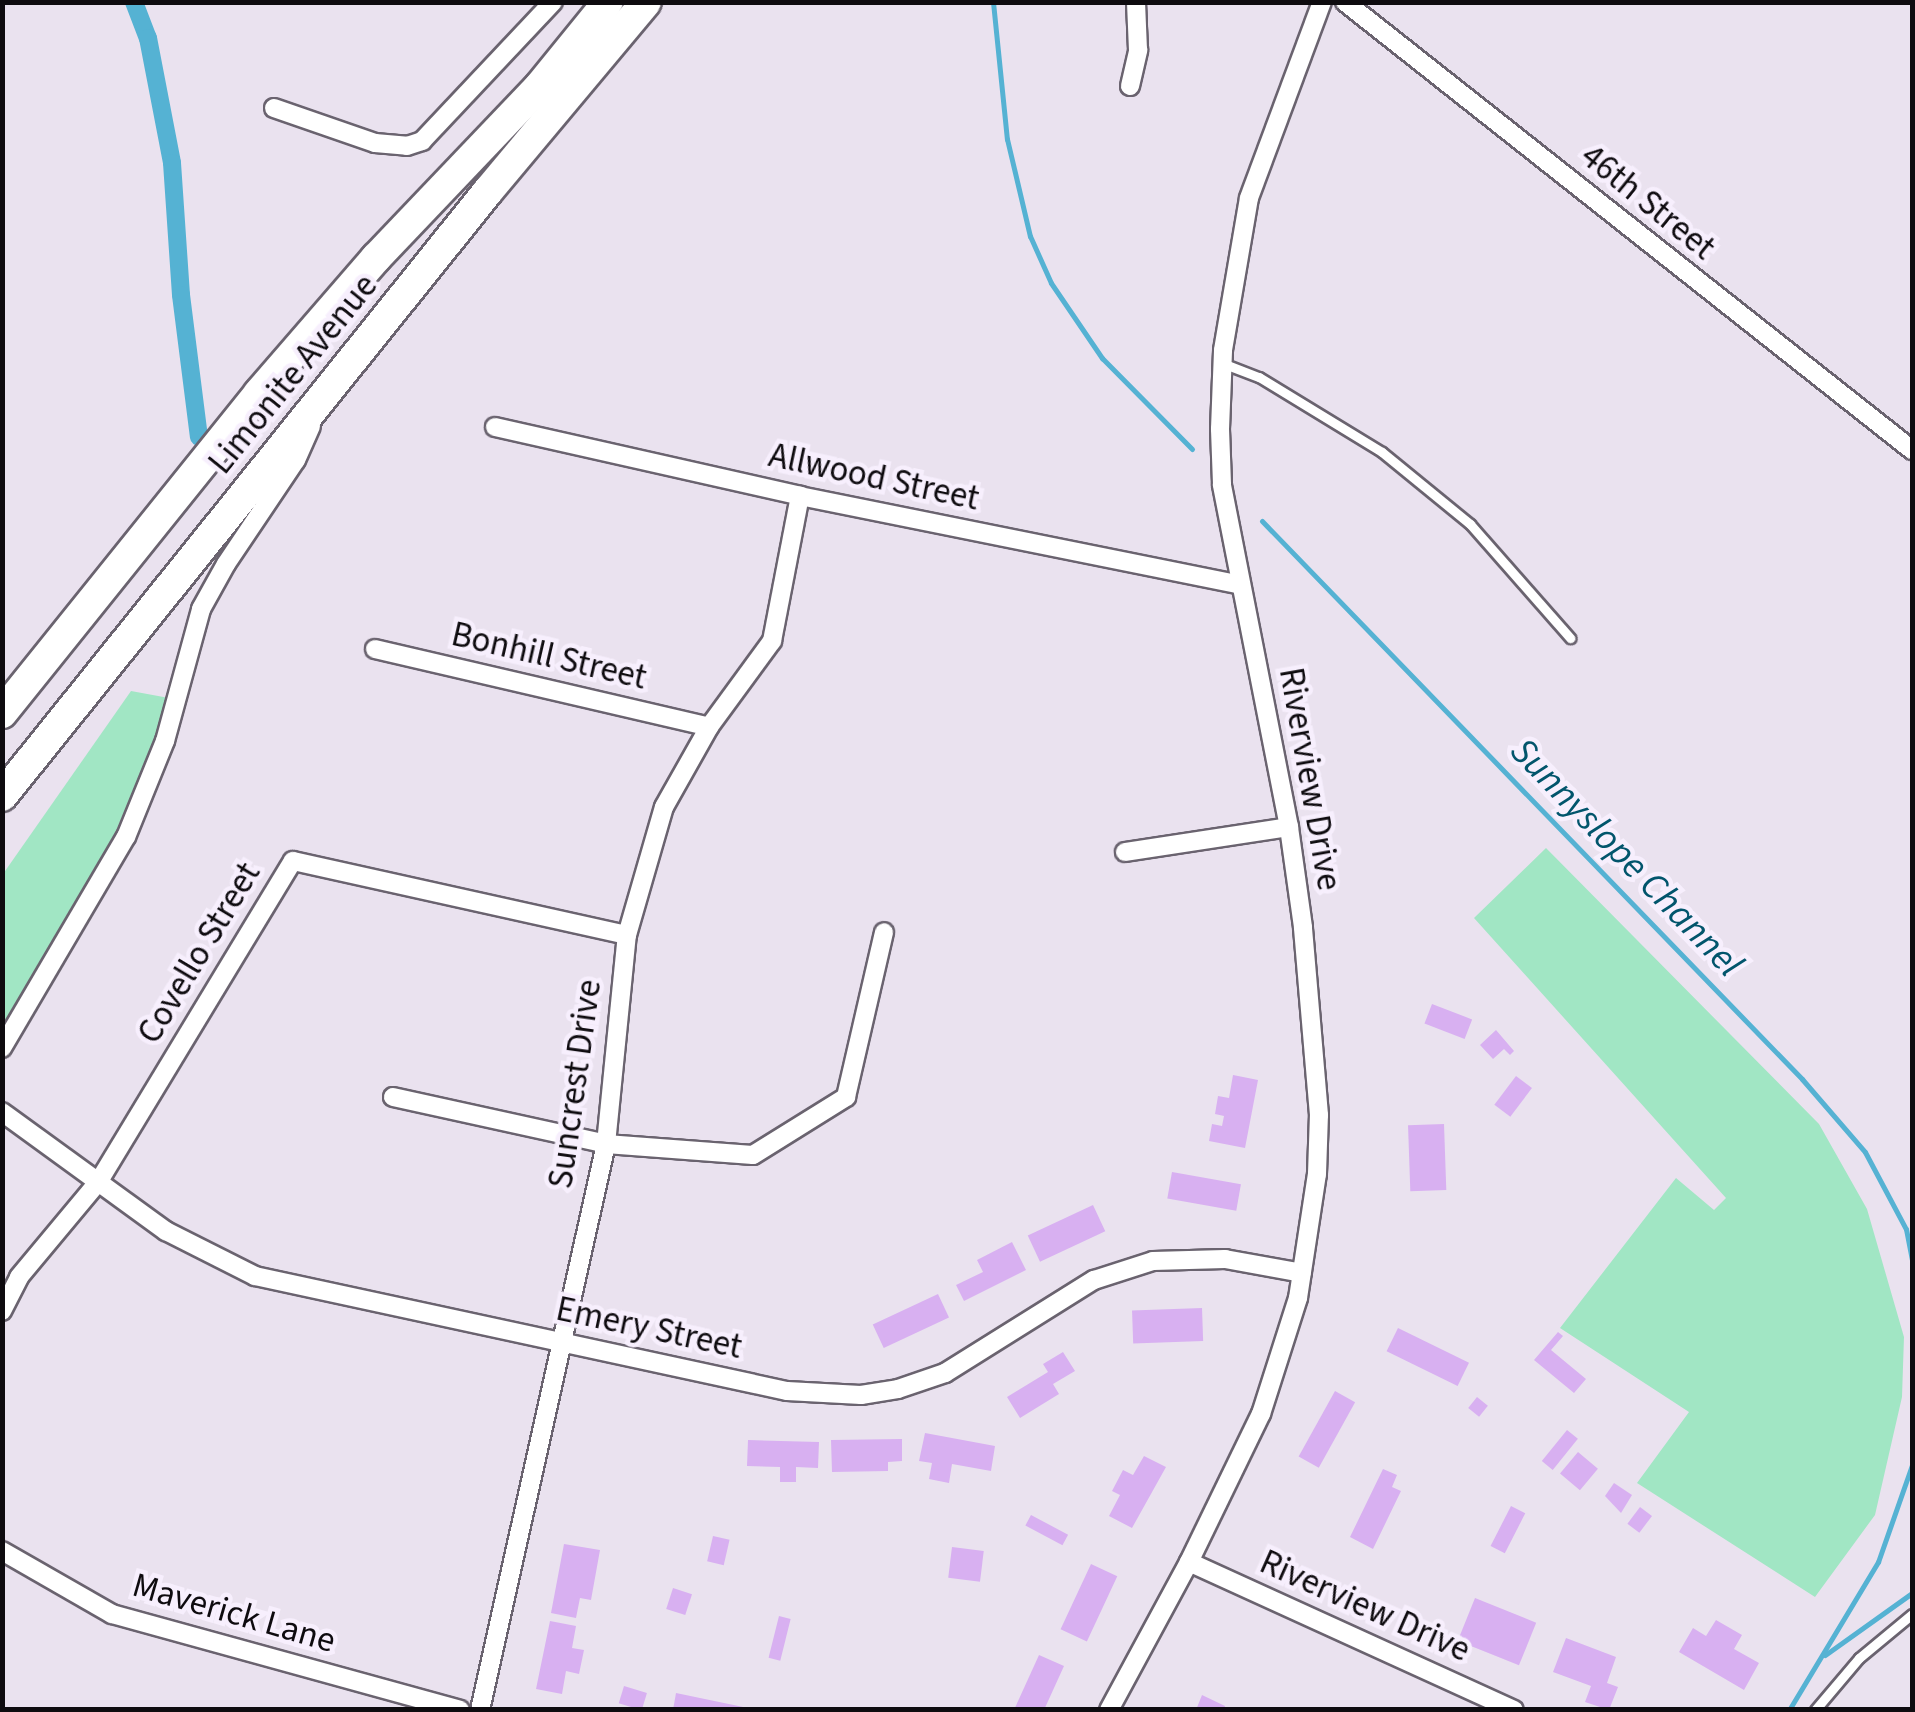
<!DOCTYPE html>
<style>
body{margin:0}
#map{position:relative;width:1915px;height:1712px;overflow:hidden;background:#eae2ef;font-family:"Source Sans 3",sans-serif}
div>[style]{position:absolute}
.green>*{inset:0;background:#a1e6c4}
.stream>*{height:5px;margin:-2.5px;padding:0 2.5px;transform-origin:2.5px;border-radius:2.5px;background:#55b2d3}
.canal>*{height:18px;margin:-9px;padding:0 9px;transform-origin:9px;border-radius:9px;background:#55b2d3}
.building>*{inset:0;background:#d8b0f1;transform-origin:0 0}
.roads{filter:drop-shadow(2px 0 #6a636f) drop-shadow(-2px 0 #6a636f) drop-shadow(0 2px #6a636f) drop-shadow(0 -2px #6a636f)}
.lane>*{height:9px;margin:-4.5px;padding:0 4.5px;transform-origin:4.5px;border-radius:4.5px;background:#fff}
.street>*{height:18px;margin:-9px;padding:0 9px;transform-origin:9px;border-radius:9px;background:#fff}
.primary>*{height:30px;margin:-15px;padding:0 15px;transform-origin:15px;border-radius:15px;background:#fff}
span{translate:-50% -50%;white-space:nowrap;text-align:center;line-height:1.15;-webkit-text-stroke:9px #f7effd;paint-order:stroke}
.street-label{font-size:35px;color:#0e0b0f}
.water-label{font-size:38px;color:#02556c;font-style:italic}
.frame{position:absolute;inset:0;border:5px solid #0e0b0f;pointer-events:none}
</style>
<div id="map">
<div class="green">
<div style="clip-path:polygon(131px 691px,169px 698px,165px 717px,104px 859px,3px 1031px,3px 874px)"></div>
<div style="clip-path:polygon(1546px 848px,1819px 1124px,1867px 1209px,1904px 1337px,1902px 1397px,1875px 1515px,1815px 1597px,1637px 1483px,1689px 1412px,1560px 1328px,1676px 1178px,1714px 1210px,1726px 1198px,1474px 918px)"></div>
</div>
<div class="stream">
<div style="left:993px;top:2px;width:138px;rotate:84.2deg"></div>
<div style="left:1007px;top:139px;width:100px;rotate:76.7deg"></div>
<div style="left:1030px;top:236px;width:51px;rotate:65.9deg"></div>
<div style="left:1051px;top:283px;width:91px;rotate:55.8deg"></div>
<div style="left:1102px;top:358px;width:128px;rotate:45.3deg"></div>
<div style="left:1262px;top:521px;width:777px;rotate:45.94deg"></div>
<div style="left:1802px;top:1079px;width:96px;rotate:49.2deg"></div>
<div style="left:1865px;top:1152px;width:87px;rotate:62deg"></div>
<div style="left:1906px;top:1229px;width:31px;rotate:79deg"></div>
<div style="left:1825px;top:1655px;width:107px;rotate:-35.5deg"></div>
<div style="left:1789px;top:1710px;width:173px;rotate:-59deg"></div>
<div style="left:1878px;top:1562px;width:103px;rotate:-70.7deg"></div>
</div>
<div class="canal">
<div style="left:134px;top:2px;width:39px;rotate:69deg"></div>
<div style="left:148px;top:38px;width:127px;rotate:79.1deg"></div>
<div style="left:172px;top:163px;width:132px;rotate:86.1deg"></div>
<div style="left:181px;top:295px;width:143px;rotate:82.8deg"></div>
</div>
<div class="building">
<div style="left:1432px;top:1004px;width:43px;height:21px;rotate:21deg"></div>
<div style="clip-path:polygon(1496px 1030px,1514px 1051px,1510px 1055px,1504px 1049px,1493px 1059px,1480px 1045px)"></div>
<div style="clip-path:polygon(1233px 1075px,1258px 1080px,1245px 1148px,1209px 1141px,1212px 1124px,1222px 1126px,1224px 1116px,1215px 1114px,1218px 1096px,1229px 1098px)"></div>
<div style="left:1516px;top:1076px;width:20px;height:36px;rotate:37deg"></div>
<div style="left:1444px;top:1124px;width:66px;height:36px;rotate:88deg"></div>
<div style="left:1172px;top:1172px;width:70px;height:27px;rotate:10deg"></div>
<div style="left:1093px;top:1205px;width:29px;height:72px;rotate:65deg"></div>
<div style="clip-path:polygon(1012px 1242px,1026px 1270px,964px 1301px,956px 1285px,983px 1272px,977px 1260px)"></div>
<div style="left:938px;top:1294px;width:26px;height:72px;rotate:65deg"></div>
<div style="left:1202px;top:1308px;width:33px;height:70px;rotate:88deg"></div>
<div style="left:1398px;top:1328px;width:79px;height:26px;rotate:26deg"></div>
<div style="clip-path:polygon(1558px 1332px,1563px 1336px,1551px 1350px,1586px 1379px,1574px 1393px,1534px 1360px)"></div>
<div style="clip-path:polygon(1063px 1352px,1075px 1371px,1053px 1384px,1059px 1394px,1020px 1418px,1007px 1397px,1048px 1372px,1043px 1364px)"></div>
<div style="left:1335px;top:1391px;width:23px;height:75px;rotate:29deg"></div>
<div style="left:1477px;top:1397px;width:14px;height:14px;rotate:39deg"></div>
<div style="left:1567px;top:1430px;width:14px;height:40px;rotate:39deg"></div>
<div style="clip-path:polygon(925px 1433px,995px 1446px,991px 1471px,952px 1464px,949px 1483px,929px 1479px,932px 1463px,919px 1461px)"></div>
<div style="clip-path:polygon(902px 1439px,902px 1461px,888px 1462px,888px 1471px,832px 1472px,831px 1440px)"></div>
<div style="clip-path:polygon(748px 1440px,819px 1442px,818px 1468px,796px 1467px,796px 1482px,780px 1482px,780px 1467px,747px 1466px)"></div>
<div style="left:1578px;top:1452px;width:26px;height:28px;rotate:40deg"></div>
<div style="clip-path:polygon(1144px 1456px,1166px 1467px,1132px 1528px,1109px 1516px,1120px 1495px,1112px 1491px,1123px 1470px,1133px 1475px)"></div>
<div style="clip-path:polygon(1383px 1469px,1397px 1475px,1392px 1487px,1401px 1491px,1373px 1549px,1350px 1537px)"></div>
<div style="clip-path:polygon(1614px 1483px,1632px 1495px,1621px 1513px,1605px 1496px)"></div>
<div style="left:1511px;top:1506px;width:16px;height:45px;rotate:27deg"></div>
<div style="left:1640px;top:1507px;width:15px;height:21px;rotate:37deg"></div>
<div style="left:1031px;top:1515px;width:42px;height:12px;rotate:28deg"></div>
<div style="left:713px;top:1536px;width:17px;height:26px;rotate:13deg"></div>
<div style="clip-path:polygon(564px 1544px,600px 1550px,591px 1600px,580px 1598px,576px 1618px,551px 1613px)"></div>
<div style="left:952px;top:1547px;width:32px;height:31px;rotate:7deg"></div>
<div style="left:1091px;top:1564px;width:29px;height:72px;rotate:25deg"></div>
<div style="left:673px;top:1588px;width:20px;height:22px;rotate:18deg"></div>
<div style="left:1475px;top:1598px;width:66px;height:46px;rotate:22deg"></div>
<div style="left:779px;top:1616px;width:12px;height:43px;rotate:14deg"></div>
<div style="clip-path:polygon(1716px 1620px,1742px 1635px,1734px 1649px,1759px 1663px,1744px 1690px,1679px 1652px,1693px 1628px,1706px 1636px)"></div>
<div style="clip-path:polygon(550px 1621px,576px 1626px,572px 1648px,584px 1650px,579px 1674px,566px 1671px,562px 1694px,536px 1689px)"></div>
<div style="clip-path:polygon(1566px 1638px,1616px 1657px,1607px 1683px,1618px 1687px,1609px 1710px,1585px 1702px,1591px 1686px,1553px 1672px)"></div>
<div style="clip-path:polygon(1039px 1655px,1064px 1666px,1044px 1710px,1014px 1710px)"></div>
<div style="left:624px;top:1686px;width:24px;height:18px;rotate:17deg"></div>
<div style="clip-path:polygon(676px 1693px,748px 1708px,747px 1710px,673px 1710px)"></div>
<div style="clip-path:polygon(1202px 1695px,1225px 1706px,1224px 1710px,1196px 1710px)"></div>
</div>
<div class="roads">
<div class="lane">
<div style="left:1222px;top:363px;width:40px;rotate:21deg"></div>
<div style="left:1259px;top:377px;width:144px;rotate:31.4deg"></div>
<div style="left:1382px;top:452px;width:114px;rotate:39.3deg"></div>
<div style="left:1470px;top:524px;width:152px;rotate:48.7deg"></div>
<div style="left:1815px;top:1710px;width:68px;rotate:-49.8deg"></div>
<div style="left:1859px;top:1658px;width:69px;rotate:-39.7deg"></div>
</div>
<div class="street">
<div style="left:1345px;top:2px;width:723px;rotate:38.31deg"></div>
<div style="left:1130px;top:86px;width:37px;rotate:-77deg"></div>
<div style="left:1138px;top:50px;width:48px;rotate:-92.4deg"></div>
<div style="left:274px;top:108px;width:107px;rotate:19.1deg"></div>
<div style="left:375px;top:143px;width:32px;rotate:5deg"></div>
<div style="left:407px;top:146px;width:16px;rotate:-18deg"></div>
<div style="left:422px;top:141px;width:191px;rotate:-46.7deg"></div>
<div style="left:495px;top:427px;width:313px;rotate:12.7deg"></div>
<div style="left:800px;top:496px;width:449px;rotate:11.4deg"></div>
<div style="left:375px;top:649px;width:343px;rotate:13.1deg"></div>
<div style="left:1125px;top:852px;width:166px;rotate:-8.7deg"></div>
<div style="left:2px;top:1048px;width:245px;rotate:-59.6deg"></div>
<div style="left:126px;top:837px;width:104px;rotate:-67.9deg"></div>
<div style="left:165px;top:741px;width:137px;rotate:-74.7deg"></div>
<div style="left:201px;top:609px;width:51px;rotate:-60.9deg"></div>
<div style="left:226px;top:564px;width:125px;rotate:-56.1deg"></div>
<div style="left:296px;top:460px;width:37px;rotate:-66deg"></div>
<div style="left:393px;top:1097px;width:218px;rotate:12.4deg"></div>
<div style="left:606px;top:1144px;width:147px;rotate:4.3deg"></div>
<div style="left:753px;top:1155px;width:110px;rotate:-31.9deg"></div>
<div style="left:846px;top:1097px;width:169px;rotate:-77deg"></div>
<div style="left:2px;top:1112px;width:203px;rotate:36deg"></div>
<div style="left:166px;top:1231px;width:100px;rotate:26.8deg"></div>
<div style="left:255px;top:1276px;width:544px;rotate:12.2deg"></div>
<div style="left:787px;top:1391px;width:74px;rotate:3.1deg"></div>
<div style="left:861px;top:1395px;width:37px;rotate:-9deg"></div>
<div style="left:898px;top:1389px;width:50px;rotate:-18.8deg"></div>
<div style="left:945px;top:1373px;width:176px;rotate:-32deg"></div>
<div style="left:1094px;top:1280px;width:62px;rotate:-17.9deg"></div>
<div style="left:1153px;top:1261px;width:72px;rotate:-1.6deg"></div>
<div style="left:1225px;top:1259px;width:78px;rotate:10.3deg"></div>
<div style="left:2px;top:1311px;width:38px;rotate:-63deg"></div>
<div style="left:19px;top:1277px;width:125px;rotate:-50.2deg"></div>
<div style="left:99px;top:1181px;width:374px;rotate:-58.8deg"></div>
<div style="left:293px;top:861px;width:342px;rotate:12.5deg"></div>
<div style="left:2px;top:1551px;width:127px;rotate:29.8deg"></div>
<div style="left:112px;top:1614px;width:361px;rotate:15.4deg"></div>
<div style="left:1189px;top:1562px;width:357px;rotate:24.5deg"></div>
<div style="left:480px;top:1710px;width:580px;rotate:-77.45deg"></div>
<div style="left:606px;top:1144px;width:210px;rotate:-84.3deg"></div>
<div style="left:627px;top:935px;width:133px;rotate:-73.9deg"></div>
<div style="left:664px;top:807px;width:92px;rotate:-60.6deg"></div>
<div style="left:709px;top:727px;width:107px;rotate:-53.8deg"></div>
<div style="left:772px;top:641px;width:148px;rotate:-79.1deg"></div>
<div style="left:1109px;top:1710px;width:168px;rotate:-61.6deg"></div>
<div style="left:1189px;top:1562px;width:165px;rotate:-64.1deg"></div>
<div style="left:1261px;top:1414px;width:122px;rotate:-72.3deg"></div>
<div style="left:1298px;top:1298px;width:125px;rotate:-81.3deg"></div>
<div style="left:1317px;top:1174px;width:59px;rotate:-88.1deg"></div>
<div style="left:1319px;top:1115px;width:189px;rotate:-94.9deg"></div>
<div style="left:1303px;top:927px;width:101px;rotate:-98deg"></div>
<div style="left:1289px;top:827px;width:349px;rotate:-101.1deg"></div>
<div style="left:1222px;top:484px;width:55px;rotate:-92.1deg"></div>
<div style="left:1220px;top:429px;width:79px;rotate:-87.8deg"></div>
<div style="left:1223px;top:350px;width:154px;rotate:-80.3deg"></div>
<div style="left:1249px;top:198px;width:209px;rotate:-69.6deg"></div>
</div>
<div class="primary">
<div style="left:2px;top:713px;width:410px;rotate:-51.2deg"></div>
<div style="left:259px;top:393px;width:179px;rotate:-49.1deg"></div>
<div style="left:376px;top:258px;width:236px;rotate:-46.4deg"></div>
<div style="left:539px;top:87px;width:109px;rotate:-50.9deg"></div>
<div style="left:2px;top:796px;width:776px;rotate:-51.22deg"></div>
<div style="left:488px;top:191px;width:246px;rotate:-50.1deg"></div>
</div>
</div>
<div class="street-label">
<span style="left:1648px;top:202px;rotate:39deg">46th Street</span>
<span style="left:293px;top:374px;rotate:-51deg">Limonite Avenue</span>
<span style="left:874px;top:477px;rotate:12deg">Allwood Street</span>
<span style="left:549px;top:656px;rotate:13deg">Bonhill Street</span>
<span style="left:1310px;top:779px;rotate:80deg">Riverview Drive</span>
<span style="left:199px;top:953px;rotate:-59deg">Covello Street</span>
<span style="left:575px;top:1084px;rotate:-82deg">Suncrest Drive</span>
<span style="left:649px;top:1328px;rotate:12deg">Emery Street</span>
<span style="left:1365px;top:1606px;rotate:24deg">Riverview Drive</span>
<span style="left:234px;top:1613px;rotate:16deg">Maverick Lane</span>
</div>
<div class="water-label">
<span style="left:1626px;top:858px;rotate:46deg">Sunnyslope Channel</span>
</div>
<div class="frame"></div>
</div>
